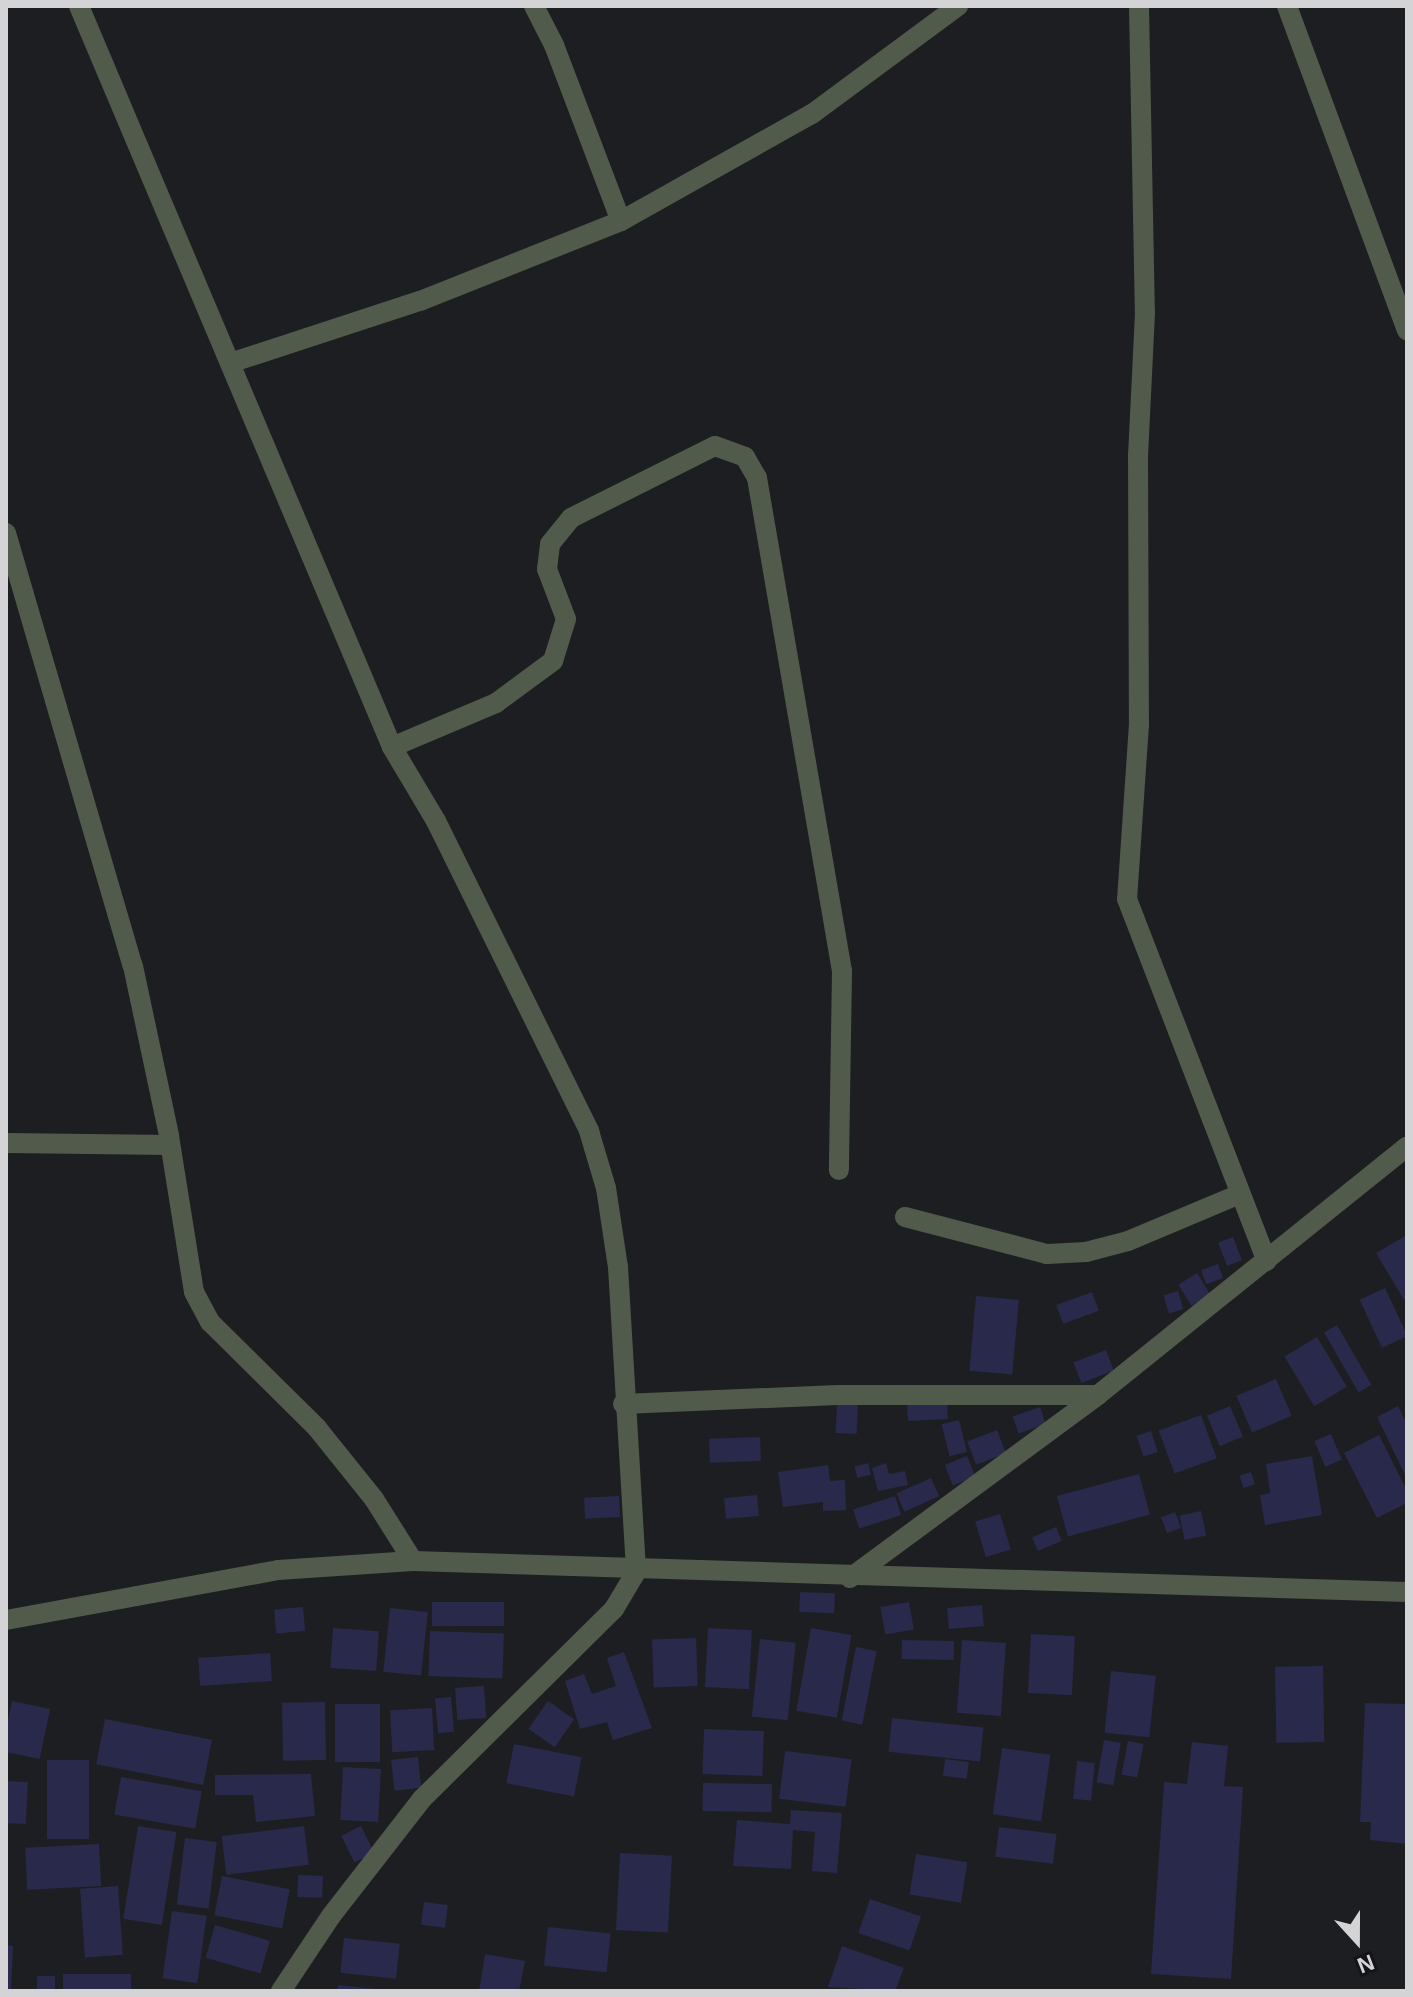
<!DOCTYPE html>
<style>
body{margin:0}
#map{position:relative;width:1413px;height:1997px;overflow:hidden;background:#1d1e21;font-family:Helvetica,sans-serif}
div>[style]{position:absolute}
.building>*{inset:0;background:#29294b;transform-origin:0 0}
.minor>*{height:20px;margin:-10px;padding:0 10px;transform-origin:10px;border-radius:10px;background:#515b4c}
span{translate:-50% -50%;white-space:nowrap;text-align:center;line-height:1.15;-webkit-text-stroke:6px #141418;paint-order:stroke}
.frame{position:absolute;inset:0;border:8px solid #d4d4d7;pointer-events:none}
.north{position:absolute;left:1317px;top:1901px;width:80px;height:80px;-webkit-text-stroke:6px #141418;paint-order:stroke;rotate:159deg;font-size:22px;font-weight:700;line-height:32px;text-align:center;color:#d4d4d7}
.north::after{content:'';display:block;margin:auto;width:28px;height:36px;background:#d4d4d7;clip-path:polygon(50% 0,100% 100%,50% 72%,0 100%)}
</style>
<div id="map">
<div class="building">
<div style="clip-path:polygon(1407px 1235px,1407px 1299px,1404px 1300px,1376px 1253px)"></div>
<div style="left:1233px;top:1237px;width:25px;height:16px;rotate:69deg"></div>
<div style="left:1218px;top:1264px;width:15px;height:18px;rotate:70deg"></div>
<div style="left:1197px;top:1273px;width:25px;height:22px;rotate:58deg"></div>
<div style="left:1385px;top:1288px;width:53px;height:28px;rotate:65deg"></div>
<div style="left:1178px;top:1291px;width:19px;height:15px;rotate:74deg"></div>
<div style="left:1092px;top:1292px;width:20px;height:38px;rotate:70deg"></div>
<div style="left:976px;top:1296px;width:43px;height:75px;rotate:5deg"></div>
<div style="left:1337px;top:1325px;width:69px;height:15px;rotate:60deg"></div>
<div style="left:1317px;top:1337px;width:58px;height:38px;rotate:59deg"></div>
<div style="left:1106px;top:1350px;width:22px;height:35px;rotate:69deg"></div>
<div style="left:1276px;top:1379px;width:40px;height:43px;rotate:67deg"></div>
<div style="left:947px;top:1402px;width:17px;height:40px;rotate:87deg"></div>
<div style="left:837px;top:1404px;width:21px;height:29px;rotate:3deg"></div>
<div style="left:1230px;top:1406px;width:33px;height:25px;rotate:67deg"></div>
<div style="clip-path:polygon(1398px 1406px,1407px 1425px,1407px 1479px,1377px 1417px)"></div>
<div style="left:1040px;top:1407px;width:18px;height:29px;rotate:71deg"></div>
<div style="left:1201px;top:1415px;width:46px;height:45px;rotate:70deg"></div>
<div style="left:959px;top:1420px;width:33px;height:18px;rotate:76deg"></div>
<div style="left:997px;top:1430px;width:25px;height:32px;rotate:69deg"></div>
<div style="left:1151px;top:1431px;width:22px;height:15px;rotate:72deg"></div>
<div style="left:1331px;top:1434px;width:28px;height:18px;rotate:67deg"></div>
<div style="clip-path:polygon(1379px 1435px,1407px 1491px,1407px 1503px,1377px 1518px,1344px 1453px)"></div>
<div style="left:760px;top:1437px;width:24px;height:51px;rotate:88deg"></div>
<div style="left:967px;top:1456px;width:22px;height:24px;rotate:68deg"></div>
<div style="clip-path:polygon(1312px 1456px,1322px 1515px,1265px 1525px,1260px 1495px,1270px 1493px,1266px 1464px)"></div>
<div style="left:868px;top:1463px;width:12px;height:14px;rotate:76deg"></div>
<div style="clip-path:polygon(886px 1463px,889px 1474px,905px 1471px,908px 1485px,878px 1491px,872px 1468px)"></div>
<div style="clip-path:polygon(828px 1465px,830px 1481px,845px 1480px,846px 1510px,823px 1511px,823px 1502px,783px 1507px,778px 1472px)"></div>
<div style="left:1251px;top:1472px;width:13px;height:12px;rotate:72deg"></div>
<div style="left:1139px;top:1474px;width:42px;height:85px;rotate:75deg"></div>
<div style="left:931px;top:1478px;width:20px;height:38px;rotate:66deg"></div>
<div style="left:757px;top:1495px;width:21px;height:33px;rotate:85deg"></div>
<div style="left:619px;top:1496px;width:21px;height:35px;rotate:87deg"></div>
<div style="left:895px;top:1496px;width:20px;height:44px;rotate:72deg"></div>
<div style="left:1201px;top:1511px;width:25px;height:22px;rotate:78deg"></div>
<div style="left:1175px;top:1512px;width:17px;height:15px;rotate:69deg"></div>
<div style="left:1000px;top:1514px;width:37px;height:26px;rotate:73deg"></div>
<div style="left:1056px;top:1527px;width:15px;height:26px;rotate:67deg"></div>
<div style="left:800px;top:1592px;width:35px;height:20px;rotate:2deg"></div>
<div style="left:432px;top:1602px;width:72px;height:24px"></div>
<div style="left:909px;top:1602px;width:28px;height:29px;rotate:80deg"></div>
<div style="left:982px;top:1605px;width:21px;height:35px;rotate:85deg"></div>
<div style="left:303px;top:1607px;width:24px;height:29px;rotate:85deg"></div>
<div style="left:390px;top:1608px;width:38px;height:64px;rotate:6deg"></div>
<div style="left:333px;top:1628px;width:46px;height:40px;rotate:4deg"></div>
<div style="left:708px;top:1628px;width:44px;height:59px;rotate:3deg"></div>
<div style="left:811px;top:1628px;width:41px;height:84px;rotate:10deg"></div>
<div style="left:430px;top:1631px;width:74px;height:45px;rotate:2deg"></div>
<div style="left:1031px;top:1634px;width:44px;height:59px;rotate:3deg"></div>
<div style="left:696px;top:1638px;width:48px;height:44px;rotate:88deg"></div>
<div style="left:760px;top:1639px;width:36px;height:78px;rotate:6deg"></div>
<div style="left:902px;top:1640px;width:52px;height:19px;rotate:1deg"></div>
<div style="left:962px;top:1640px;width:44px;height:73px;rotate:4deg"></div>
<div style="left:856px;top:1647px;width:21px;height:75px;rotate:11deg"></div>
<div style="clip-path:polygon(624px 1652px,652px 1728px,613px 1740px,607px 1722px,580px 1729px,565px 1681px,584px 1674px,592px 1694px,616px 1686px,607px 1658px)"></div>
<div style="left:270px;top:1653px;width:28px;height:72px;rotate:86deg"></div>
<div style="left:1323px;top:1666px;width:76px;height:48px;rotate:89deg"></div>
<div style="left:1111px;top:1671px;width:45px;height:62px;rotate:6deg"></div>
<div style="left:484px;top:1686px;width:32px;height:29px;rotate:86deg"></div>
<div style="left:451px;top:1697px;width:35px;height:16px;rotate:85deg"></div>
<div style="left:12px;top:1701px;width:39px;height:51px;rotate:12deg"></div>
<div style="left:548px;top:1701px;width:32px;height:34px;rotate:35deg"></div>
<div style="left:325px;top:1702px;width:58px;height:43px;rotate:89deg"></div>
<div style="clip-path:polygon(1365px 1703px,1407px 1704px,1407px 1844px,1370px 1840px,1371px 1822px,1360px 1822px)"></div>
<div style="left:380px;top:1704px;width:58px;height:45px;rotate:90deg"></div>
<div style="left:432px;top:1708px;width:42px;height:42px;rotate:87deg"></div>
<div style="left:892px;top:1718px;width:92px;height:34px;rotate:6deg"></div>
<div style="left:105px;top:1719px;width:109px;height:46px;rotate:11deg"></div>
<div style="left:704px;top:1729px;width:60px;height:45px;rotate:2deg"></div>
<div style="left:1104px;top:1740px;width:17px;height:43px;rotate:10deg"></div>
<div style="left:1128px;top:1741px;width:16px;height:34px;rotate:11deg"></div>
<div style="clip-path:polygon(1192px 1742px,1228px 1746px,1224px 1786px,1243px 1787px,1231px 1979px,1151px 1974px,1164px 1782px,1187px 1784px)"></div>
<div style="left:514px;top:1744px;width:69px;height:40px;rotate:11deg"></div>
<div style="left:1002px;top:1748px;width:49px;height:67px;rotate:8deg"></div>
<div style="left:785px;top:1751px;width:67px;height:48px;rotate:7deg"></div>
<div style="left:418px;top:1757px;width:31px;height:27px;rotate:84deg"></div>
<div style="left:945px;top:1759px;width:24px;height:17px;rotate:7deg"></div>
<div style="left:47px;top:1760px;width:42px;height:79px"></div>
<div style="left:1077px;top:1761px;width:18px;height:38px;rotate:6deg"></div>
<div style="left:343px;top:1767px;width:38px;height:53px;rotate:3deg"></div>
<div style="clip-path:polygon(311px 1774px,315px 1816px,256px 1822px,253px 1795px,215px 1795px,215px 1775px)"></div>
<div style="left:121px;top:1777px;width:82px;height:38px;rotate:10deg"></div>
<div style="left:6px;top:1781px;width:22px;height:42px;rotate:3deg"></div>
<div style="left:703px;top:1783px;width:69px;height:28px;rotate:1deg"></div>
<div style="clip-path:polygon(791px 1810px,842px 1813px,837px 1873px,812px 1871px,815px 1832px,793px 1830px,791px 1869px,733px 1866px,737px 1820px,790px 1824px)"></div>
<div style="left:138px;top:1826px;width:39px;height:94px;rotate:9deg"></div>
<div style="left:304px;top:1826px;width:39px;height:83px;rotate:83deg"></div>
<div style="left:361px;top:1826px;width:30px;height:22px;rotate:64deg"></div>
<div style="left:999px;top:1827px;width:58px;height:30px;rotate:7deg"></div>
<div style="left:185px;top:1838px;width:32px;height:67px;rotate:7deg"></div>
<div style="left:99px;top:1844px;width:42px;height:74px;rotate:87deg"></div>
<div style="left:620px;top:1853px;width:52px;height:77px;rotate:3deg"></div>
<div style="left:916px;top:1854px;width:52px;height:41px;rotate:9deg"></div>
<div style="left:298px;top:1875px;width:25px;height:22px;rotate:2deg"></div>
<div style="left:222px;top:1876px;width:69px;height:40px;rotate:11deg"></div>
<div style="left:118px;top:1886px;width:69px;height:38px;rotate:86deg"></div>
<div style="left:870px;top:1899px;width:54px;height:36px;rotate:19deg"></div>
<div style="left:424px;top:1902px;width:24px;height:23px;rotate:7deg"></div>
<div style="left:172px;top:1911px;width:35px;height:68px;rotate:8deg"></div>
<div style="left:215px;top:1925px;width:57px;height:34px;rotate:16deg"></div>
<div style="left:548px;top:1927px;width:63px;height:39px;rotate:6deg"></div>
<div style="left:344px;top:1938px;width:56px;height:35px;rotate:6deg"></div>
<div style="clip-path:polygon(6px 1945px,13px 1946px,11px 1991px,6px 1991px)"></div>
<div style="clip-path:polygon(842px 1946px,904px 1968px,895px 1991px,828px 1987px)"></div>
<div style="clip-path:polygon(485px 1954px,525px 1961px,519px 1991px,479px 1991px)"></div>
<div style="left:131px;top:1974px;width:17px;height:68px;rotate:90deg"></div>
<div style="left:37px;top:1976px;width:18px;height:15px"></div>
<div style="clip-path:polygon(338px 1985px,376px 1989px,375px 1991px,337px 1991px)"></div>
</div>
<div class="minor">
<div style="left:79px;top:6px;width:804px;rotate:67.1deg"></div>
<div style="left:392px;top:747px;width:86px;rotate:59.3deg"></div>
<div style="left:436px;top:821px;width:346px;rotate:63.7deg"></div>
<div style="left:589px;top:1131px;width:59px;rotate:73.4deg"></div>
<div style="left:606px;top:1188px;width:80px;rotate:81.4deg"></div>
<div style="left:618px;top:1267px;width:306px;rotate:86.6deg"></div>
<div style="left:636px;top:1572px;width:43px;rotate:120.7deg"></div>
<div style="left:614px;top:1609px;width:270px;rotate:135.3deg"></div>
<div style="left:422px;top:1799px;width:148px;rotate:127.9deg"></div>
<div style="left:331px;top:1916px;width:90px;rotate:123.7deg"></div>
<div style="left:534px;top:6px;width:44px;rotate:62.9deg"></div>
<div style="left:554px;top:45px;width:188px;rotate:69.2deg"></div>
<div style="left:1139px;top:6px;width:307px;rotate:88.9deg"></div>
<div style="left:1145px;top:313px;width:142px;rotate:92.8deg"></div>
<div style="left:1138px;top:455px;width:269px;rotate:89.8deg"></div>
<div style="left:1139px;top:724px;width:175px;rotate:93.9deg"></div>
<div style="left:1127px;top:899px;width:388px;rotate:68.9deg"></div>
<div style="left:1287px;top:6px;width:346px;rotate:69.7deg"></div>
<div style="left:230px;top:363px;width:200px;rotate:-18.1deg"></div>
<div style="left:420px;top:301px;width:216px;rotate:-21.7deg"></div>
<div style="left:621px;top:221px;width:219px;rotate:-29.3deg"></div>
<div style="left:812px;top:114px;width:182px;rotate:-36.5deg"></div>
<div style="left:6px;top:533px;width:451px;rotate:73.7deg"></div>
<div style="left:133px;top:966px;width:174px;rotate:78deg"></div>
<div style="left:169px;top:1136px;width:158px;rotate:80.9deg"></div>
<div style="left:194px;top:1292px;width:34px;rotate:62deg"></div>
<div style="left:210px;top:1322px;width:151px;rotate:44.7deg"></div>
<div style="left:317px;top:1428px;width:91px;rotate:51.2deg"></div>
<div style="left:374px;top:1499px;width:73px;rotate:57.8deg"></div>
<div style="left:392px;top:747px;width:113px;rotate:-22.9deg"></div>
<div style="left:496px;top:703px;width:71px;rotate:-36.4deg"></div>
<div style="left:553px;top:661px;width:44px;rotate:-72.8deg"></div>
<div style="left:566px;top:619px;width:53px;rotate:-110.8deg"></div>
<div style="left:547px;top:569px;width:25px;rotate:-83deg"></div>
<div style="left:550px;top:544px;width:33px;rotate:-51deg"></div>
<div style="left:571px;top:518px;width:161px;rotate:-26.6deg"></div>
<div style="left:715px;top:446px;width:32px;rotate:20deg"></div>
<div style="left:745px;top:457px;width:24px;rotate:60deg"></div>
<div style="left:757px;top:478px;width:500px;rotate:80.22deg"></div>
<div style="left:842px;top:971px;width:199px;rotate:90.9deg"></div>
<div style="left:6px;top:1143px;width:164px;rotate:0.7deg"></div>
<div style="left:905px;top:1217px;width:147px;rotate:14.6deg"></div>
<div style="left:1047px;top:1254px;width:39px;rotate:-3deg"></div>
<div style="left:1086px;top:1252px;width:43px;rotate:-14.7deg"></div>
<div style="left:1128px;top:1241px;width:121px;rotate:-22.8deg"></div>
<div style="left:623px;top:1404px;width:215px;rotate:-2.4deg"></div>
<div style="left:838px;top:1395px;width:260px"></div>
<div style="left:850px;top:1578px;width:308px;rotate:-36.4deg"></div>
<div style="left:1098px;top:1395px;width:396px;rotate:-38.8deg"></div>
<div style="left:6px;top:1620px;width:277px;rotate:-10.4deg"></div>
<div style="left:278px;top:1570px;width:135px;rotate:-3.8deg"></div>
<div style="left:413px;top:1561px;width:994px;rotate:1.79deg"></div>
</div>
<div class="frame"></div>
<div class="north">N</div>
</div>
